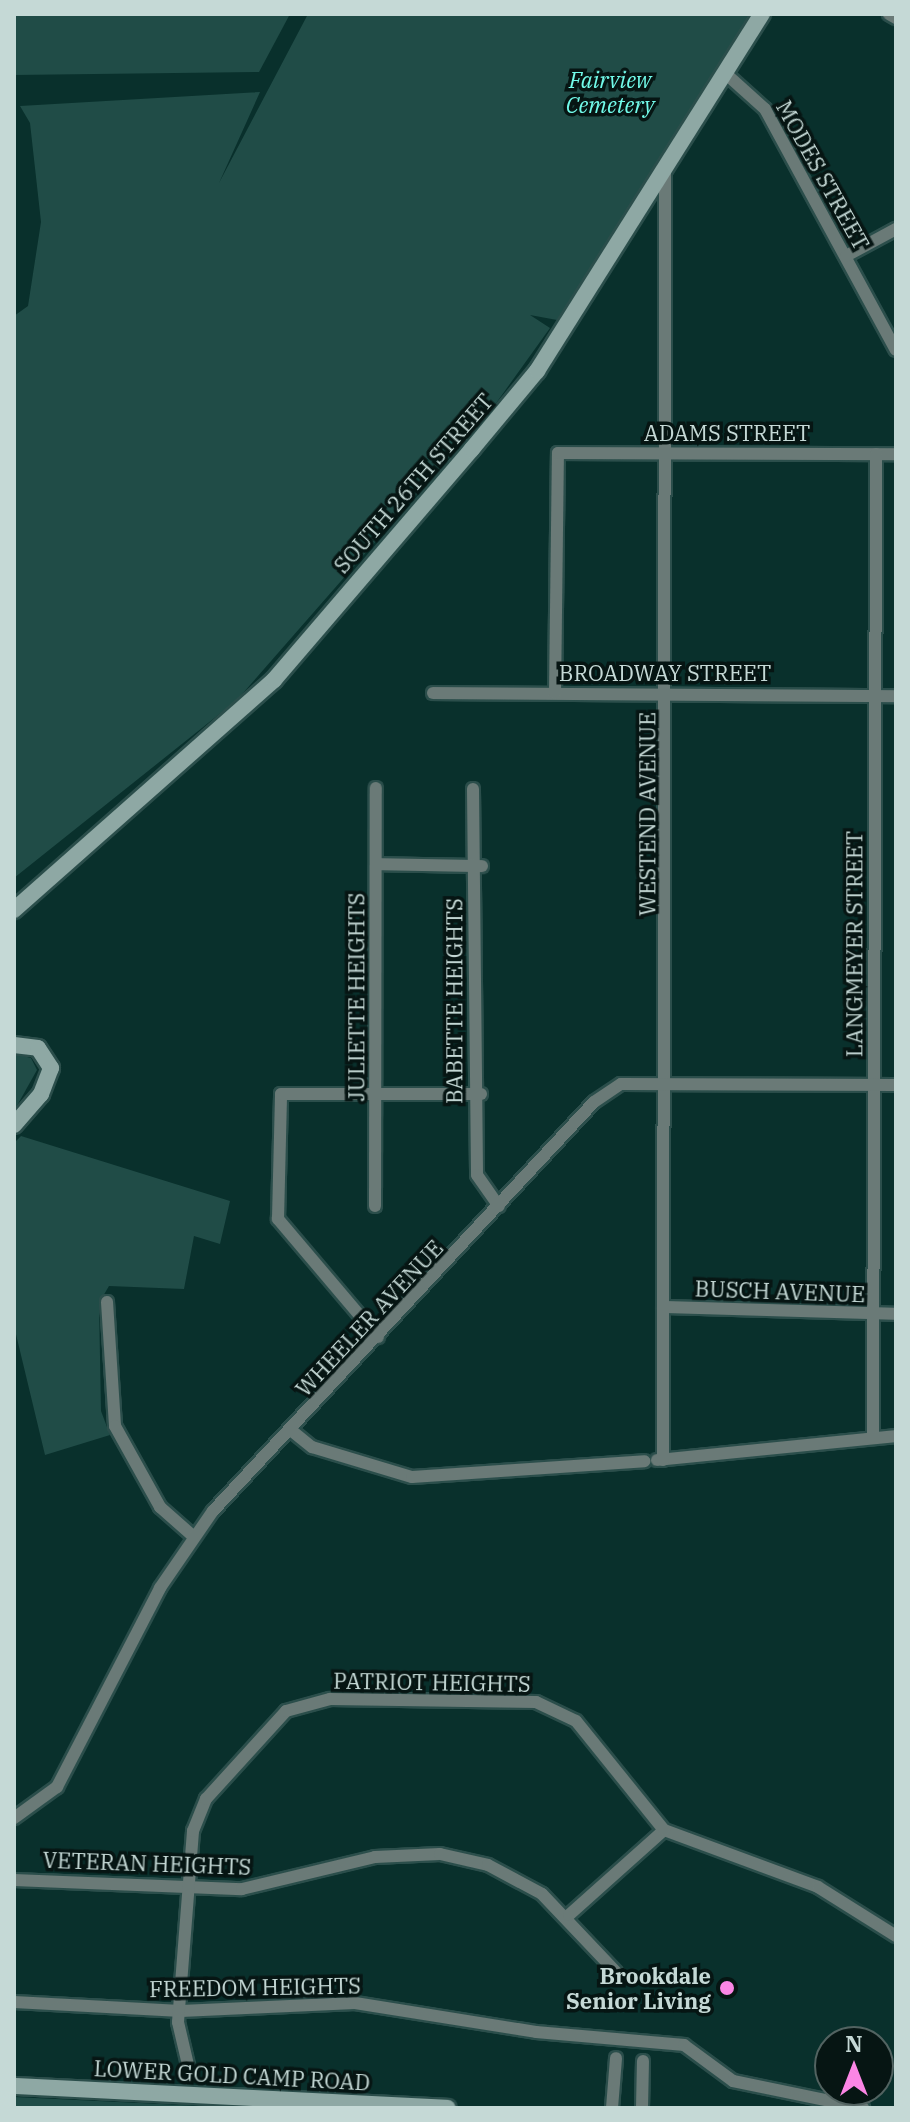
<!DOCTYPE html>
<style>
body{margin:0}
#map{position:relative;width:910px;height:2122px;overflow:hidden;background:#09302c;font-family:"IBM Plex Serif",serif}
div>[style]{position:absolute}
.green>*{inset:0;background:#204c47}
.roads{filter:drop-shadow(2px 0 #2b4e4b) drop-shadow(-2px 0 #2b4e4b) drop-shadow(0 2px #2b4e4b) drop-shadow(0 -2px #2b4e4b)}
.street>*{height:12px;margin:-6px;padding:0 6px;transform-origin:6px;border-radius:6px;background:#6a7a77}
.secondary>*{height:16px;margin:-8px;padding:0 8px;transform-origin:8px;border-radius:8px;background:#8ea8a4}
.dots>*{width:22px;height:22px;translate:-50% -50%;box-sizing:border-box;border:4px solid #061513;border-radius:50%}
span{translate:-50% -50%;white-space:nowrap;text-align:center;line-height:1.15;-webkit-text-stroke:7px #061513;paint-order:stroke}
.park-label{font-size:22px;color:#72fceb;font-style:italic}
.street-label{font-size:22px;color:#c5d9d6}
.poi-label{font-size:22px;color:#c5d9d6;font-weight:700}
.right{translate:-100% -50%;text-align:right}
.frame{position:absolute;inset:0;border:16px solid #c5d9d6;pointer-events:none}
.north{position:absolute;left:814px;top:2026px;width:80px;height:80px;box-sizing:border-box;background:#061513;border:2px solid #526361;border-radius:50%;rotate:0deg;font-size:22px;font-weight:700;line-height:32px;text-align:center;color:#c5d9d6}
.north::after{content:'';display:block;margin:auto;width:28px;height:36px;background:#fb86e5;clip-path:polygon(50% 0,100% 100%,50% 72%,0 100%)}
</style>
<div id="map">
<div class="green">
<div style="clip-path:polygon(14px 14px,290px 14px,259px 72px,14px 75px)"></div>
<div style="clip-path:polygon(308px 14px,751px 14px,557px 320px,530px 315px,550px 328px,494px 406px,237px 700px,14px 878px,14px 316px,28px 306px,41px 222px,30px 123px,20px 106px,260px 92px,219px 183px)"></div>
<div style="clip-path:polygon(15px 1054px,31px 1058px,37px 1070px,14px 1111px)"></div>
<div style="clip-path:polygon(21px 1136px,230px 1201px,220px 1244px,194px 1236px,184px 1289px,109px 1286px,99px 1303px,101px 1411px,110px 1435px,45px 1455px,14px 1326px,14px 1143px)"></div>
<div style="clip-path:polygon(14px 2097px,244px 2108px,14px 2108px)"></div>
</div>
<div class="roads">
<div class="street">
<div style="left:889px;top:14px;width:8px;rotate:30deg"></div>
<div style="left:725px;top:73px;width:54px;rotate:42deg"></div>
<div style="left:765px;top:109px;width:274px;rotate:61.5deg"></div>
<div style="left:846px;top:256px;width:57px;rotate:-28.4deg"></div>
<div style="left:433px;top:693px;width:463px;rotate:0.4deg"></div>
<div style="left:555px;top:693px;width:240px;rotate:-89.3deg"></div>
<div style="left:558px;top:453px;width:338px;rotate:0.2deg"></div>
<div style="left:473px;top:789px;width:386px;rotate:89.4deg"></div>
<div style="left:477px;top:1175px;width:38px;rotate:55deg"></div>
<div style="left:376px;top:864px;width:106px;rotate:1.1deg"></div>
<div style="left:375px;top:1206px;width:418px;rotate:-89.9deg"></div>
<div style="left:107px;top:1302px;width:124px;rotate:86.3deg"></div>
<div style="left:115px;top:1426px;width:93px;rotate:60.9deg"></div>
<div style="left:160px;top:1507px;width:45px;rotate:41.4deg"></div>
<div style="left:663px;top:1307px;width:233px;rotate:1.7deg"></div>
<div style="left:378px;top:1337px;width:155px;rotate:-130.3deg"></div>
<div style="left:278px;top:1219px;width:125px;rotate:-88.6deg"></div>
<div style="left:281px;top:1094px;width:200px"></div>
<div style="left:292px;top:1431px;width:26px;rotate:39deg"></div>
<div style="left:312px;top:1447px;width:104px;rotate:16.7deg"></div>
<div style="left:412px;top:1477px;width:233px;rotate:-3.9deg"></div>
<div style="left:873px;top:1435px;width:981px;rotate:-89.82deg"></div>
<div style="left:657px;top:1460px;width:240px;rotate:-5.7deg"></div>
<div style="left:663px;top:1460px;width:1290px;rotate:-89.91deg"></div>
<div style="left:14px;top:1818px;width:53px;rotate:-35.8deg"></div>
<div style="left:57px;top:1787px;width:224px;rotate:-62.6deg"></div>
<div style="left:160px;top:1588px;width:93px;rotate:-55.5deg"></div>
<div style="left:213px;top:1511px;width:559px;rotate:-47.03deg"></div>
<div style="left:594px;top:1102px;width:32px;rotate:-34deg"></div>
<div style="left:621px;top:1084px;width:275px;rotate:0.2deg"></div>
<div style="left:14px;top:1880px;width:228px;rotate:2.3deg"></div>
<div style="left:242px;top:1889px;width:137px;rotate:-13.5deg"></div>
<div style="left:375px;top:1857px;width:65px;rotate:-2.6deg"></div>
<div style="left:440px;top:1854px;width:49px;rotate:12.9deg"></div>
<div style="left:488px;top:1865px;width:61px;rotate:28.2deg"></div>
<div style="left:542px;top:1894px;width:108px;rotate:46.5deg"></div>
<div style="left:569px;top:1915px;width:127px;rotate:-41.8deg"></div>
<div style="left:664px;top:1830px;width:164px;rotate:20.3deg"></div>
<div style="left:818px;top:1887px;width:92px;rotate:32.1deg"></div>
<div style="left:14px;top:2002px;width:167px;rotate:3.1deg"></div>
<div style="left:181px;top:2011px;width:174px;rotate:-2.6deg"></div>
<div style="left:355px;top:2003px;width:183px;rotate:9.1deg"></div>
<div style="left:536px;top:2032px;width:149px;rotate:5deg"></div>
<div style="left:684px;top:2045px;width:61px;rotate:36.3deg"></div>
<div style="left:733px;top:2081px;width:133px;rotate:11.7deg"></div>
<div style="left:189px;top:2069px;width:48px;rotate:-103.2deg"></div>
<div style="left:178px;top:2022px;width:192px;rotate:-85.5deg"></div>
<div style="left:193px;top:1831px;width:35px;rotate:-68deg"></div>
<div style="left:206px;top:1799px;width:119px;rotate:-47.7deg"></div>
<div style="left:286px;top:1711px;width:46px;rotate:-15.3deg"></div>
<div style="left:330px;top:1699px;width:206px;rotate:0.8deg"></div>
<div style="left:536px;top:1702px;width:44px;rotate:25.4deg"></div>
<div style="left:576px;top:1721px;width:140px;rotate:51.1deg"></div>
<div style="left:612px;top:2108px;width:50px;rotate:-85.4deg"></div>
<div style="left:642px;top:2108px;width:47px;rotate:-88.8deg"></div>
</div>
<div class="secondary">
<div style="left:14px;top:910px;width:347px;rotate:-41.5deg"></div>
<div style="left:274px;top:680px;width:304px;rotate:-49.4deg"></div>
<div style="left:472px;top:449px;width:102px;rotate:-50.2deg"></div>
<div style="left:537px;top:371px;width:422px;rotate:-57.8deg"></div>
<div style="left:14px;top:1045px;width:24px;rotate:7deg"></div>
<div style="left:38px;top:1048px;width:24px;rotate:57deg"></div>
<div style="left:51px;top:1068px;width:28px;rotate:111deg"></div>
<div style="left:41px;top:1094px;width:41px;rotate:131.1deg"></div>
<div style="left:14px;top:2086px;width:434px;rotate:2.9deg"></div>
</div>
</div>
<div class="dots">
<div style="left:727px;top:1988px;background:#fb86e5"></div>
</div>
<div class="park-label">
<span style="left:610px;top:92px">Fairview<br>Cemetery</span>
</div>
<div class="street-label">
<span style="left:823px;top:175px;rotate:61deg">MODES STREET</span>
<span style="left:727px;top:433px">ADAMS STREET</span>
<span style="left:413px;top:483px;rotate:-49deg">SOUTH 26TH STREET</span>
<span style="left:665px;top:673px">BROADWAY STREET</span>
<span style="left:647px;top:814px;rotate:-90deg">WESTEND AVENUE</span>
<span style="left:854px;top:944px;rotate:-90deg">LANGMEYER STREET</span>
<span style="left:356px;top:997px;rotate:-90deg">JULIETTE HEIGHTS</span>
<span style="left:454px;top:1001px;rotate:-90deg">BABETTE HEIGHTS</span>
<span style="left:780px;top:1291px;rotate:2deg">BUSCH AVENUE</span>
<span style="left:369px;top:1318px;rotate:-47deg">WHEELER AVENUE</span>
<span style="left:432px;top:1682px;rotate:1deg">PATRIOT HEIGHTS</span>
<span style="left:147px;top:1863px;rotate:2deg">VETERAN HEIGHTS</span>
<span style="left:255px;top:1987px;rotate:-1deg">FREEDOM HEIGHTS</span>
<span style="left:232px;top:2075px;rotate:3deg">LOWER GOLD CAMP ROAD</span>
</div>
<div class="poi-label">
<span class="right" style="left:711px;top:1988px">Brookdale<br>Senior Living</span>
</div>
<div class="frame"></div>
<div class="north">N</div>
</div>
